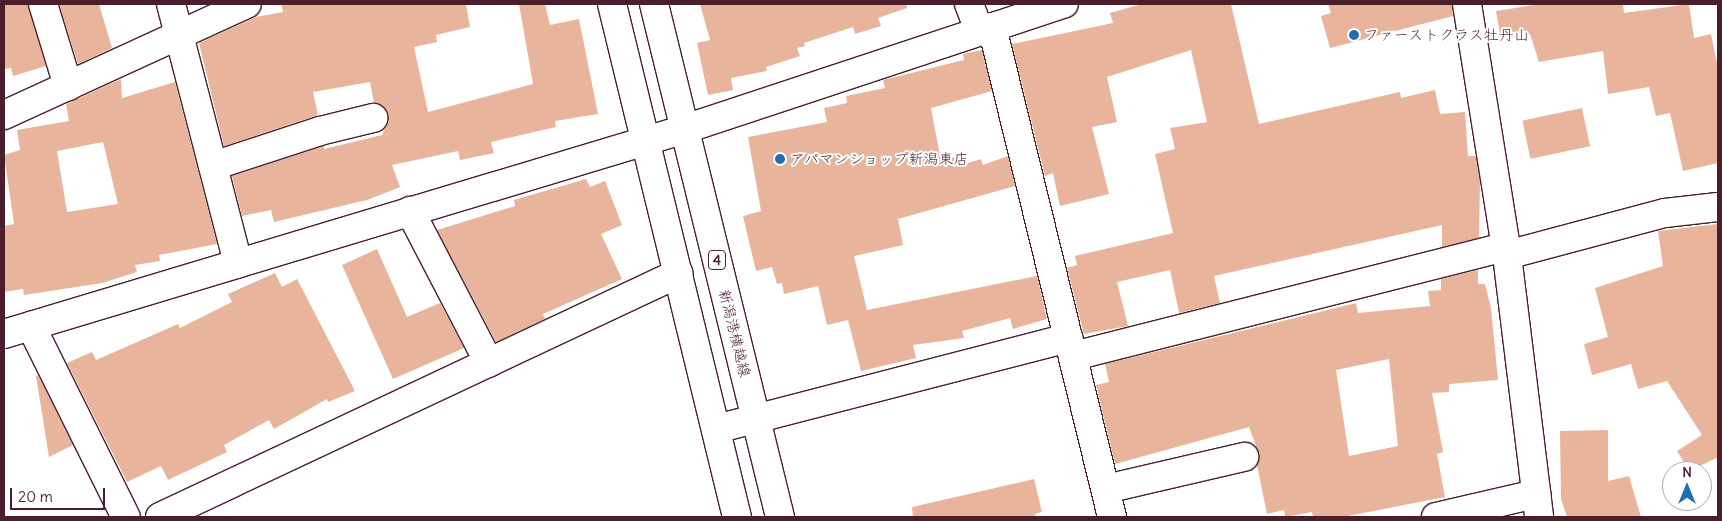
<!DOCTYPE html>
<meta charset="utf-8">
<style>
body{margin:0}
#map{position:relative;width:1722px;height:521px;overflow:hidden;background:#fff;font-family:Delius,"Klee One",sans-serif}
div>[style]{position:absolute}
.building>*{inset:0;background:#e9b49c;transform-origin:0 0}
.roads{filter:drop-shadow(1px 0 #4a1f2b) drop-shadow(-1px 0 #4a1f2b) drop-shadow(0 1px #4a1f2b) drop-shadow(0 -1px #4a1f2b)}
.street>*{height:28px;margin:-14px;padding:0 14px;transform-origin:14px;border-radius:14px;background:#fff}
.primary>*{height:28px;margin:-14px;padding:0 14px;transform-origin:14px;border-radius:14px;background:#fff}
.dots>*{width:14px;height:14px;translate:-50% -50%;box-sizing:border-box;border:2px solid #fff;border-radius:50%}
span{translate:-50% -50%;white-space:nowrap;text-align:center;line-height:1.15;-webkit-text-stroke:4px #fff;paint-order:stroke}
.shield-label span{padding:1px 4px;background:#fff;border:1px solid;border-radius:4px;-webkit-text-stroke-width:0}
.shield-label{font-size:14px;color:#4a1f2b;font-weight:700}
.poi-label{font-size:15px;color:#4a1f2b}
.left{translate:0 -50%;text-align:left}
.street-label{font-size:15px;color:#4a1f2b}
.frame{position:absolute;inset:0;border:5px solid #4a1f2b;pointer-events:none}
.north{position:absolute;left:1662px;top:461px;width:50px;height:50px;box-sizing:border-box;background:#fff;border:1px solid #b7a5aa;border-radius:50%;rotate:0deg;font-size:14px;font-weight:700;line-height:20px;text-align:center;color:#4a1f2b}
.north::after{content:'';display:block;margin:auto;width:18px;height:22px;background:#1f6fb2;clip-path:polygon(50% 0,100% 100%,50% 72%,0 100%)}
.scale{position:absolute;left:10px;top:488px;width:95px;height:22px;box-sizing:border-box;border:2px solid #4a1f2b;border-top:0;padding-left:6px;font-size:15px;line-height:18px;white-space:nowrap;color:#4a1f2b;-webkit-text-stroke:4px #fff;paint-order:stroke}
</style>
<div id="map">
<div class="building">
<div style="clip-path:polygon(4px 4px,28px 4px,46px 66px,13px 76px,11px 68px,4px 69px)"></div>
<div style="clip-path:polygon(59px 4px,99px 4px,112px 48px,78px 64px)"></div>
<div style="clip-path:polygon(281px 4px,466px 4px,470px 27px,436px 35px,437px 42px,414px 47px,428px 112px,533px 84px,519px 4px,545px 4px,550px 25px,579px 19px,598px 114px,555px 121px,556px 127px,491px 142px,494px 153px,460px 160px,458px 151px,392px 165px,400px 187px,367px 200px,274px 222px,271px 210px,242px 216px,232px 176px,324px 146px,324px 149px,382px 135px,388px 122px,385px 108px,374px 103px,370px 82px,313px 92px,318px 115px,224px 146px,199px 43px,256px 17px,283px 12px)"></div>
<div style="clip-path:polygon(700px 4px,906px 4px,907px 8px,878px 18px,881px 26px,855px 34px,853px 27px,804px 43px,805px 46px,797px 48px,800px 56px,766px 67px,767px 71px,731px 78px,733px 90px,708px 95px,697px 43px,710px 40px)"></div>
<div style="clip-path:polygon(1142px 4px,1231px 4px,1259px 124px,1400px 92px,1401px 98px,1435px 90px,1440px 114px,1465px 112px,1468px 156px,1476px 156px,1480px 181px,1479px 238px,1442px 247px,1442px 225px,1214px 276px,1220px 303px,1179px 313px,1170px 270px,1117px 282px,1128px 326px,1084px 334px,1067px 268px,1077px 265px,1075px 256px,1173px 233px,1155px 154px,1175px 149px,1170px 128px,1207px 122px,1191px 50px,1107px 77px,1117px 122px,1092px 127px,1109px 194px,1060px 206px,1053px 173px,1045px 176px,1012px 44px,1113px 23px,1110px 13px)"></div>
<div style="clip-path:polygon(1328px 4px,1452px 4px,1453px 16px,1330px 48px,1321px 16px,1331px 13px)"></div>
<div style="clip-path:polygon(1540px 4px,1623px 4px,1624px 13px,1689px 4px,1694px 38px,1711px 34px,1718px 68px,1718px 163px,1683px 171px,1670px 113px,1656px 116px,1649px 87px,1608px 94px,1603px 51px,1539px 62px,1530px 34px,1501px 39px,1496px 11px)"></div>
<div style="clip-path:polygon(982px 50px,992px 91px,931px 108px,941px 161px,962px 155px,965px 164px,981px 159px,983px 165px,1008px 156px,1015px 186px,898px 219px,903px 245px,854px 256px,867px 310px,1037px 276px,1047px 319px,1013px 329px,1010px 318px,962px 331px,964px 338px,913px 345px,916px 358px,861px 371px,848px 320px,827px 325px,818px 286px,784px 294px,782px 283px,777px 284px,772px 267px,756px 271px,743px 216px,761px 211px,748px 137px,827px 122px,824px 108px,847px 103px,846px 96px,885px 88px,883px 80px,964px 60px,963px 54px)"></div>
<div style="clip-path:polygon(evenodd,121px 79px,122px 98px,175px 82px,217px 244px,159px 255px,160px 261px,135px 265px,137px 272px,102px 283px,24px 295px,23px 289px,4px 292px,4px 226px,14px 224px,4px 155px,20px 150px,17px 130px,69px 121px,66px 104px,121px 79px,103px 142px,118px 204px,67px 212px,57px 151px,103px 142px)"></div>
<div style="left:1582px;top:108px;width:39px;height:61px;rotate:78deg"></div>
<div style="clip-path:polygon(586px 179px,590px 187px,605px 181px,622px 225px,601px 234px,622px 279px,543px 314px,545px 319px,496px 342px,437px 230px,515px 206px,514px 200px)"></div>
<div style="clip-path:polygon(1718px 224px,1718px 461px,1716px 458px,1690px 471px,1677px 451px,1702px 435px,1667px 381px,1638px 389px,1631px 364px,1592px 375px,1584px 344px,1608px 337px,1595px 288px,1663px 266px,1658px 231px)"></div>
<div style="clip-path:polygon(377px 249px,407px 317px,440px 303px,464px 348px,393px 379px,342px 265px)"></div>
<div style="clip-path:polygon(evenodd,1478px 270px,1478px 284px,1485px 284px,1491px 308px,1498px 380px,1449px 384px,1449px 392px,1432px 393px,1443px 452px,1437px 454px,1445px 497px,1343px 517px,1313px 517px,1312px 512px,1285px 517px,1284px 510px,1267px 514px,1257px 465px,1259px 454px,1249px 427px,1115px 464px,1096px 385px,1109px 382px,1105px 364px,1356px 303px,1358px 313px,1430px 306px,1428px 291px,1441px 290px,1441px 279px,1478px 270px,1389px 359px,1398px 446px,1349px 456px,1336px 370px,1389px 359px)"></div>
<div style="clip-path:polygon(275px 273px,282px 287px,297px 279px,355px 391px,328px 402px,327px 399px,274px 429px,269px 420px,224px 445px,227px 452px,168px 480px,161px 466px,127px 482px,67px 363px,92px 352px,96px 360px,178px 324px,180px 328px,232px 302px,228px 294px)"></div>
<div style="clip-path:polygon(38px 375px,73px 445px,49px 457px,36px 376px)"></div>
<div style="clip-path:polygon(1608px 430px,1608px 481px,1629px 476px,1641px 517px,1567px 517px,1561px 499px,1560px 431px)"></div>
<div style="clip-path:polygon(1034px 479px,1042px 512px,1035px 514px,1036px 517px,913px 517px,912px 507px)"></div>
</div>
<div class="roads">
<div class="street">
<div style="left:43px;top:4px;width:86px;rotate:73deg"></div>
<div style="left:171px;top:4px;width:268px;rotate:75.5deg"></div>
<div style="left:969px;top:4px;width:28px;rotate:69deg"></div>
<div style="left:1467px;top:4px;width:246px;rotate:80.9deg"></div>
<div style="left:1506px;top:247px;width:272px;rotate:83deg"></div>
<div style="left:992px;top:27px;width:504px;rotate:76.24deg"></div>
<div style="left:4px;top:115px;width:267px;rotate:-24.6deg"></div>
<div style="left:213px;top:166px;width:113px;rotate:-18.1deg"></div>
<div style="left:320px;top:131px;width:55px;rotate:-13.8deg"></div>
<div style="left:410px;top:211px;width:171px;rotate:62.5deg"></div>
<div style="left:1507px;top:255px;width:163px;rotate:-14.9deg"></div>
<div style="left:1665px;top:213px;width:53px;rotate:-6.5deg"></div>
<div style="left:31px;top:326px;width:213px;rotate:63.6deg"></div>
<div style="left:4px;top:334px;width:711px;rotate:-16.75deg"></div>
<div style="left:685px;top:129px;width:399px;rotate:-18.3deg"></div>
<div style="left:1074px;top:356px;width:446px;rotate:-14.2deg"></div>
<div style="left:716px;top:429px;width:364px;rotate:-14.5deg"></div>
<div style="left:1106px;top:489px;width:142px;rotate:-13.1deg"></div>
<div style="left:160px;top:517px;width:573px;rotate:-25.18deg"></div>
<div style="left:1436px;top:517px;width:103px;rotate:-13deg"></div>
</div>
<div class="primary">
<div style="left:612px;top:4px;width:528px;rotate:76.31deg"></div>
<div style="left:654px;top:4px;width:528px;rotate:76.2deg"></div>
</div>
</div>
<div class="dots">
<div style="left:1354px;top:35px;background:#1f6fb2"></div>
<div style="left:780px;top:159px;background:#1f6fb2"></div>
</div>
<div class="shield-label">
<span style="left:717px;top:260px">4</span>
</div>
<div class="poi-label">
<span class="left" style="left:1364px;top:35px">ファーストクラス牡丹山</span>
<span class="left" style="left:790px;top:159px">アパマンショップ新潟東店</span>
</div>
<div class="street-label">
<span style="left:735px;top:333px;rotate:76deg">新潟港横越線</span>
</div>
<div class="frame"></div>
<div class="north">N</div>
<div class="scale">20 m</div>
</div>
